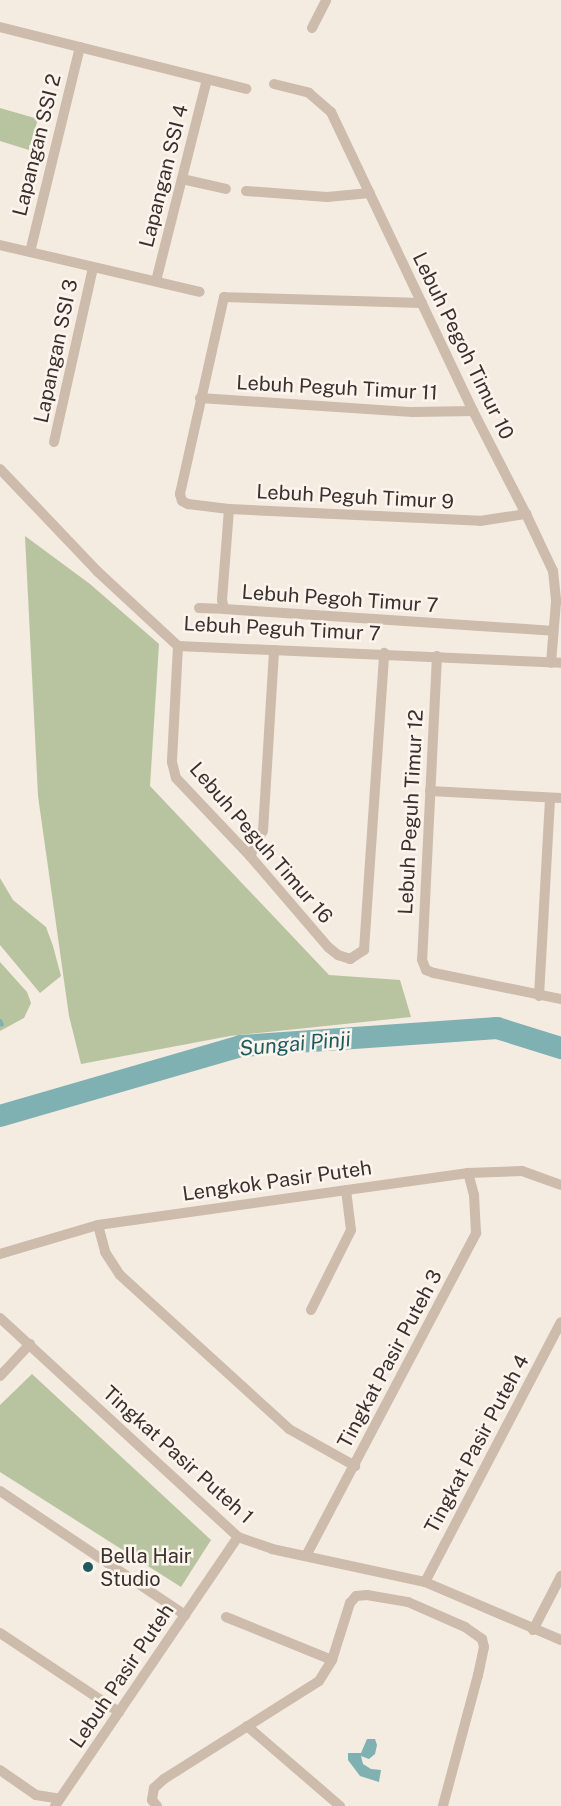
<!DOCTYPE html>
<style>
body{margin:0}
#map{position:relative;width:561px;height:1806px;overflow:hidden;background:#f4ebe1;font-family:"Public Sans",sans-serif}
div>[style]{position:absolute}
.green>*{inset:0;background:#b8c4a0}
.water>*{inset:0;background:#7fb0b2}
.stream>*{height:4px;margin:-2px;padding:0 2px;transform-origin:2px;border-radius:2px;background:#7fb0b2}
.river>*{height:22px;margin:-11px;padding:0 11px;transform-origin:11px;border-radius:11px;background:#7fb0b2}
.street>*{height:10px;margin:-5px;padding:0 5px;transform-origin:5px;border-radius:5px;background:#cdbbac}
.dots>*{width:16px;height:16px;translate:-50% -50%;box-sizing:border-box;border:3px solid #fbf5ee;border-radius:50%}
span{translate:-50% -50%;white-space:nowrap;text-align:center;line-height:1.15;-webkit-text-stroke:5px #fbf5ee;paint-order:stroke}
.street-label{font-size:20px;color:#3b302b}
.poi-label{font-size:20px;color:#3b302b}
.left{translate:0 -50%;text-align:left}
.water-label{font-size:21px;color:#1f5a5e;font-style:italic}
</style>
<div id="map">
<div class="green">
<div style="clip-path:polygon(0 108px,38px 119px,29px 150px,0 141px)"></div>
<div style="clip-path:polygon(25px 536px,90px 584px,159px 644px,150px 786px,329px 975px,400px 980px,411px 1017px,230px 1036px,81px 1064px,69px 1016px,38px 796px)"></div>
<div style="clip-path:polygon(0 878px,13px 900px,46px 927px,53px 946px,61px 976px,40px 993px,0 945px)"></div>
<div style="clip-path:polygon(0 962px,27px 992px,31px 1003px,24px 1018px,0 1031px)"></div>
<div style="clip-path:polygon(32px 1374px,211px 1540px,181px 1587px,0 1472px,0 1405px)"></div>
</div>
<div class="water">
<div style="clip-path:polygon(367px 1739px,375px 1739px,377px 1745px,375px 1754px,369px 1759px,361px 1756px,363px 1764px,371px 1769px,381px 1770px,379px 1782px,360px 1776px,348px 1760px,348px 1753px,361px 1753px)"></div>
</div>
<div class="stream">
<div style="left:0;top:1021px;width:4px;rotate:63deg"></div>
</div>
<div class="river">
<div style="left:0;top:1116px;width:251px;rotate:-16.2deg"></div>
<div style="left:241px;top:1046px;width:257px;rotate:-4deg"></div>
<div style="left:497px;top:1028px;width:67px;rotate:17.4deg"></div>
</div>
<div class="street">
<div style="left:0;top:27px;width:254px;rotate:14.1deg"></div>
<div style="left:312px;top:28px;width:31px;rotate:-63deg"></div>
<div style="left:274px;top:84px;width:36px;rotate:14deg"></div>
<div style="left:309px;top:93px;width:29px;rotate:41deg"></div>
<div style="left:331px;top:112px;width:331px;rotate:64.6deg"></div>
<div style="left:473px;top:411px;width:116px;rotate:62.8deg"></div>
<div style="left:526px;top:514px;width:63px;rotate:64.7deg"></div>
<div style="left:553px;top:571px;width:31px;rotate:84deg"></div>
<div style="left:556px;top:602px;width:61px;rotate:94.7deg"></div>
<div style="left:182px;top:179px;width:45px;rotate:12.8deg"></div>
<div style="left:246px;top:191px;width:81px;rotate:4.2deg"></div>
<div style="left:327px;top:197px;width:43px;rotate:-5.3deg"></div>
<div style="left:0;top:245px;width:205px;rotate:13.2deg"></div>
<div style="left:30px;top:252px;width:211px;rotate:-76.3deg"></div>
<div style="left:156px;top:281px;width:207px;rotate:-75.8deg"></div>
<div style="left:422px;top:303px;width:198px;rotate:-178.3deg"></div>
<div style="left:224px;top:297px;width:202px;rotate:102.6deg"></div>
<div style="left:180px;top:494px;width:7px;rotate:74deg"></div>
<div style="left:182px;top:501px;width:7px;rotate:27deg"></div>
<div style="left:188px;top:504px;width:41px;rotate:7deg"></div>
<div style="left:229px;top:509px;width:251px;rotate:2.7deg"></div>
<div style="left:480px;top:521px;width:47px;rotate:-8.7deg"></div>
<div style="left:200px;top:398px;width:213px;rotate:3.8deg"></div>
<div style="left:413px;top:412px;width:60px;rotate:-1deg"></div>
<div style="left:54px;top:442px;width:179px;rotate:-77.4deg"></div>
<div style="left:0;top:469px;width:141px;rotate:46.4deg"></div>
<div style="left:97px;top:571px;width:110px;rotate:42.8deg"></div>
<div style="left:178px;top:646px;width:383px;rotate:2.5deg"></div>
<div style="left:229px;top:509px;width:91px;rotate:94.4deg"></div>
<div style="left:222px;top:600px;width:9px;rotate:77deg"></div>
<div style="left:224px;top:609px;width:330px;rotate:3.8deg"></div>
<div style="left:199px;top:608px;width:25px;rotate:2deg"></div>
<div style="left:178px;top:646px;width:116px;rotate:93deg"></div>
<div style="left:172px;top:762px;width:16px;rotate:76deg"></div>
<div style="left:176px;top:778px;width:108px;rotate:46.5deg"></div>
<div style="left:250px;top:856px;width:120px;rotate:49.4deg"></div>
<div style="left:328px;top:947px;width:13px;rotate:39deg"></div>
<div style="left:338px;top:955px;width:13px;rotate:18deg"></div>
<div style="left:350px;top:959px;width:17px;rotate:-33deg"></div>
<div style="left:364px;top:950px;width:298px;rotate:-86.1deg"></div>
<div style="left:437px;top:656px;width:304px;rotate:92.8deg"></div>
<div style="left:422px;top:960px;width:11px;rotate:68deg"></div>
<div style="left:426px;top:970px;width:9px;rotate:21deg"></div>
<div style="left:434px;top:973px;width:130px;rotate:11.6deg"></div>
<div style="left:430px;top:791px;width:131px;rotate:3.1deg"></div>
<div style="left:250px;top:856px;width:28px;rotate:-63deg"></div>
<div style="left:263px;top:831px;width:181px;rotate:-86.5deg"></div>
<div style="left:539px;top:996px;width:197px;rotate:-86.8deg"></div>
<div style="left:98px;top:1225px;width:28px;rotate:75deg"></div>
<div style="left:105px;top:1252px;width:27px;rotate:57deg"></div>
<div style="left:120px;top:1275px;width:229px;rotate:42.3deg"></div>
<div style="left:289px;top:1429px;width:76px;rotate:29.3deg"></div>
<div style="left:0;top:1254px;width:102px;rotate:-16.5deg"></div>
<div style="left:98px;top:1225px;width:374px;rotate:-8deg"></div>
<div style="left:468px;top:1173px;width:54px;rotate:-2.1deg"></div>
<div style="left:522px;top:1171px;width:41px;rotate:19.7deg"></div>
<div style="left:311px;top:1310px;width:89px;rotate:-63.4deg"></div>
<div style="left:351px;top:1230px;width:40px;rotate:-97.1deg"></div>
<div style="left:0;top:1318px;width:323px;rotate:42.6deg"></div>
<div style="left:238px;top:1537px;width:36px;rotate:19deg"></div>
<div style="left:272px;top:1549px;width:157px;rotate:12.2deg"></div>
<div style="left:425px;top:1582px;width:148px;rotate:23.1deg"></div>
<div style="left:0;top:1376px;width:44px;rotate:-46.8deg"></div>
<div style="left:0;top:1491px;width:223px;rotate:33.8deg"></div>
<div style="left:307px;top:1554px;width:363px;rotate:-62.2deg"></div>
<div style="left:476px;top:1233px;width:38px;rotate:-93deg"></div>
<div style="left:474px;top:1195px;width:23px;rotate:-105deg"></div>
<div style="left:425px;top:1582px;width:293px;rotate:-62.4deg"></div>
<div style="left:226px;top:1617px;width:114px;rotate:22.1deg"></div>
<div style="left:533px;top:1630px;width:61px;rotate:-62.6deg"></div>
<div style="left:0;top:1633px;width:143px;rotate:33.6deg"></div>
<div style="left:247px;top:1726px;width:123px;rotate:40.7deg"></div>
<div style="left:0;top:1770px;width:44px;rotate:34.8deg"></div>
<div style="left:36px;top:1795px;width:24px;rotate:9deg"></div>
<div style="left:55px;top:1806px;width:325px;rotate:-55.8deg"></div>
<div style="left:157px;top:1806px;width:8px;rotate:-130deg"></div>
<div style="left:152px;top:1800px;width:12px;rotate:-81deg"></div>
<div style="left:154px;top:1788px;width:13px;rotate:-42deg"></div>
<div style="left:164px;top:1779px;width:183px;rotate:-32.3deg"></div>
<div style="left:319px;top:1681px;width:25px;rotate:-58deg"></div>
<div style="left:332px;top:1660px;width:60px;rotate:-72.5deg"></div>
<div style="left:350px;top:1603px;width:9px;rotate:-49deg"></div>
<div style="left:356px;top:1596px;width:11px;rotate:-5deg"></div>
<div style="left:367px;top:1595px;width:42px;rotate:9.7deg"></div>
<div style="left:408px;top:1602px;width:62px;rotate:23.7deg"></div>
<div style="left:465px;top:1627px;width:21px;rotate:35deg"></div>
<div style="left:482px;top:1639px;width:8px;rotate:76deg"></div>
<div style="left:484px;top:1647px;width:29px;rotate:102deg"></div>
<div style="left:478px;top:1675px;width:136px;rotate:105deg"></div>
</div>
<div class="dots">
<div style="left:88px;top:1567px;background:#1f5a5e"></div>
</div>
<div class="street-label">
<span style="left:37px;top:145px;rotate:-76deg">Lapangan SSI 2</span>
<span style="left:164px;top:176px;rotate:-76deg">Lapangan SSI 4</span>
<span style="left:463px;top:346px;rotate:64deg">Lebuh Pegoh Timur 10</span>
<span style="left:56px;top:351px;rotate:-78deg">Lapangan SSI 3</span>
<span style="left:337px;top:388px;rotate:3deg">Lebuh Peguh Timur 11</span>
<span style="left:355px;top:497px;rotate:3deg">Lebuh Peguh Timur 9</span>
<span style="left:340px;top:599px;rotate:4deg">Lebuh Pegoh Timur 7</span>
<span style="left:282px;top:629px;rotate:3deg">Lebuh Peguh Timur 7</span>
<span style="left:411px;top:812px;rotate:-87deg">Lebuh Peguh Timur 12</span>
<span style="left:261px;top:843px;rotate:49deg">Lebuh Peguh Timur 16</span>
<span style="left:277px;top:1181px;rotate:-8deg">Lengkok Pasir Puteh</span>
<span style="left:390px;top:1359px;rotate:-62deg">Tingkat Pasir Puteh 3</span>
<span style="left:477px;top:1444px;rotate:-62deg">Tingkat Pasir Puteh 4</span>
<span style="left:178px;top:1455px;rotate:42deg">Tingkat Pasir Puteh 1</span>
<span style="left:122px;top:1676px;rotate:-56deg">Lebuh Pasir Puteh</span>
</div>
<div class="poi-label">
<span class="left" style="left:100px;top:1568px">Bella Hair<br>Studio</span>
</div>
<div class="water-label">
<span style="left:295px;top:1044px;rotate:-5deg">Sungai Pinji</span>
</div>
</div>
